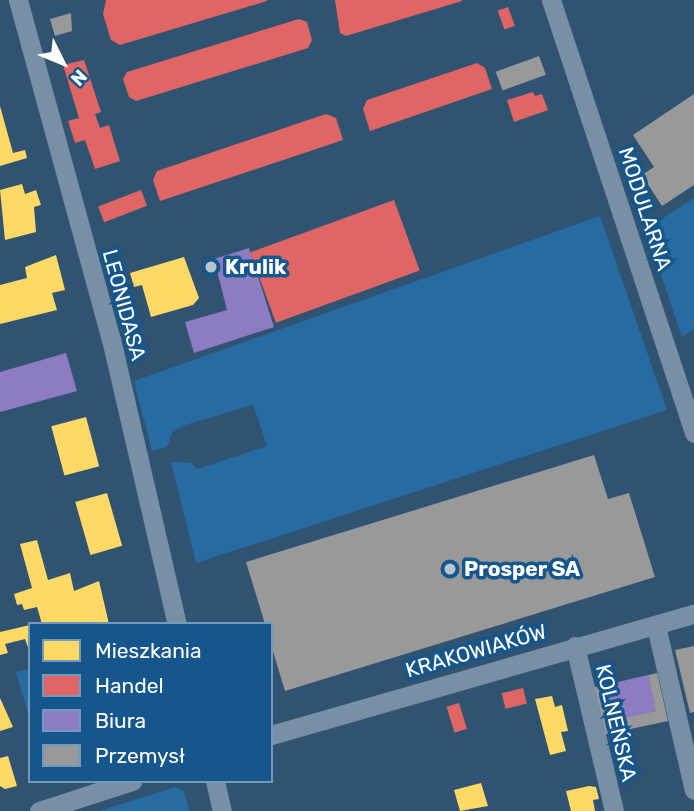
<!DOCTYPE html>
<meta charset="utf-8">
<style>
body{margin:0}
#map{position:relative;width:694px;height:811px;overflow:hidden;background:#305371;font-family:Rubik,sans-serif}
div>[style]{position:absolute}
.green>*{inset:0;background:#266ba1}
.homes>*{inset:0;background:#ffd966;transform-origin:0 0}
.shops>*{inset:0;background:#e06666;transform-origin:0 0}
.offices>*{inset:0;background:#8e7cc3;transform-origin:0 0}
.industry>*{inset:0;background:#999;transform-origin:0 0}
.minor>*{height:19px;margin:-9.5px;padding:0 9.5px;transform-origin:9.5px;border-radius:9.5px;background:#7790a5}
.dots>*{width:19px;height:19px;translate:-50% -50%;box-sizing:border-box;border:4px solid #15568c;border-radius:50%}
span{translate:-50% -50%;white-space:nowrap;text-align:center;line-height:1.15;-webkit-text-stroke:7px #15568c;paint-order:stroke}
.street-label{font-size:21px;color:#fff}
.poi-label{font-size:21px;color:#fff;font-weight:700}
.left{translate:0 -50%;text-align:left}
.legend{position:absolute;left:28px;top:622px;width:245px;height:161px;box-sizing:border-box;background:#15568c;border:2px solid #739aba;margin:0;padding:9px 12px;list-style:none;font-size:21px;color:#fff}
.legend li{display:flex;align-items:center;gap:14px;height:35px}
.legend b{width:35px;border:2px solid #739aba}
.north{position:absolute;left:28px;top:28px;width:70px;height:70px;-webkit-text-stroke:5px #15568c;paint-order:stroke;rotate:133deg;font-size:19px;font-weight:700;line-height:28px;text-align:center;color:#fff}
.north::after{content:'';display:block;margin:auto;width:24px;height:32px;background:#fff;clip-path:polygon(50% 0,100% 100%,50% 72%,0 100%)}
</style>
<div id="map">
<div class="green">
<div style="clip-path:polygon(694px 198px,694px 329px,682px 337px,646px 229px)"></div>
<div style="clip-path:polygon(600px 216px,667px 410px,196px 563px,171px 462px,191px 463px,198px 469px,267px 446px,253px 405px,182px 426px,172px 433px,167px 447px,152px 451px,134px 381px)"></div>
<div style="clip-path:polygon(30px 669px,30px 720px,16px 672px)"></div>
<div style="clip-path:polygon(176px 787px,184px 791px,189px 811px,99px 811px)"></div>
</div>
<div class="homes">
<div style="clip-path:polygon(0 106px,13px 153px,25px 150px,27px 158px,0 166px)"></div>
<div style="clip-path:polygon(22px 184px,25px 194px,36px 190px,41px 205px,34px 207px,36px 232px,5px 240px,0 190px)"></div>
<div style="clip-path:polygon(56px 255px,65px 290px,52px 293px,57px 310px,0 324px,0 285px,27px 278px,25px 267px)"></div>
<div style="clip-path:polygon(184px 257px,199px 298px,193px 305px,151px 317px,142px 285px,134px 287px,130px 273px)"></div>
<div style="left:86px;top:417px;width:51px;height:36px;rotate:75deg"></div>
<div style="left:107px;top:493px;width:55px;height:33px;rotate:74deg"></div>
<div style="clip-path:polygon(37px 540px,48px 580px,70px 573px,74px 591px,99px 581px,109px 624px,42px 624px,37px 607px,24px 610px,22px 604px,17px 605px,14px 594px,32px 588px,20px 544px)"></div>
<div style="clip-path:polygon(30px 625px,30px 653px,25px 639px,5px 644px,8px 653px,0 655px,0 632px)"></div>
<div style="clip-path:polygon(552px 696px,555px 707px,562px 705px,568px 731px,561px 732px,566px 751px,550px 755px,535px 699px)"></div>
<div style="clip-path:polygon(0 698px,13px 727px,0 731px)"></div>
<div style="clip-path:polygon(8px 756px,17px 786px,5px 789px,0 786px,0 758px)"></div>
<div style="clip-path:polygon(481px 783px,488px 806px,460px 811px,454px 790px)"></div>
<div style="clip-path:polygon(589px 786px,596px 787px,599px 799px,593px 800px,595px 811px,571px 811px,566px 791px)"></div>
</div>
<div class="shops">
<div style="clip-path:polygon(106px 0,267px 0,267px 1px,120px 45px,111px 40px,103px 14px)"></div>
<div style="clip-path:polygon(335px 0,462px 0,462px 1px,346px 36px,340px 33px)"></div>
<div style="left:508px;top:7px;width:20px;height:11px;rotate:70deg"></div>
<div style="clip-path:polygon(299px 19px,307px 22px,312px 40px,308px 48px,136px 101px,129px 97px,123px 79px,127px 72px)"></div>
<div style="clip-path:polygon(84px 60px,101px 112px,95px 114px,100px 128px,109px 125px,120px 161px,95px 169px,85px 140px,75px 143px,68px 121px,79px 118px,63px 65px)"></div>
<div style="clip-path:polygon(477px 63px,485px 68px,492px 89px,370px 131px,363px 109px,367px 100px)"></div>
<div style="clip-path:polygon(533px 92px,535px 96px,542px 94px,548px 110px,514px 122px,507px 100px)"></div>
<div style="clip-path:polygon(326px 114px,336px 118px,343px 140px,160px 201px,153px 180px,157px 171px)"></div>
<div style="left:141px;top:190px;width:17px;height:46px;rotate:69deg"></div>
<div style="left:394px;top:200px;width:75px;height:153px;rotate:70deg"></div>
<div style="left:523px;top:688px;width:16px;height:22px;rotate:76deg"></div>
<div style="left:459px;top:703px;width:27px;height:13px;rotate:73deg"></div>
</div>
<div class="offices">
<div style="clip-path:polygon(249px 248px,274px 327px,194px 353px,185px 322px,227px 310px,214px 259px)"></div>
<div style="clip-path:polygon(66px 353px,77px 391px,0 412px,0 372px)"></div>
<div style="left:648px;top:675px;width:37px;height:43px;rotate:77deg"></div>
</div>
<div class="industry">
<div style="clip-path:polygon(71px 13px,72px 31px,55px 36px,50px 19px)"></div>
<div style="left:539px;top:56px;width:20px;height:46px;rotate:70deg"></div>
<div style="clip-path:polygon(694px 94px,694px 185px,662px 206px,642px 175px,654px 167px,633px 135px)"></div>
<div style="clip-path:polygon(594px 455px,608px 499px,629px 493px,655px 577px,285px 691px,271px 645px,271px 624px,265px 624px,246px 562px)"></div>
<div style="clip-path:polygon(694px 646px,694px 712px,690px 713px,675px 650px)"></div>
<div style="clip-path:polygon(657px 673px,668px 721px,602px 735px,591px 688px,606px 685px,614px 720px,656px 711px,648px 675px)"></div>
</div>
<div class="minor">
<div style="left:18px;top:0;width:352px;rotate:74.7deg"></div>
<div style="left:111px;top:339px;width:293px;rotate:77deg"></div>
<div style="left:551px;top:0;width:456px;rotate:71.7deg"></div>
<div style="left:656px;top:626px;width:168px;rotate:77deg"></div>
<div style="left:575px;top:646px;width:170px;rotate:76.7deg"></div>
<div style="left:271px;top:735px;width:440px;rotate:-16deg"></div>
<div style="left:215px;top:781px;width:31px;rotate:77deg"></div>
<div style="left:39px;top:811px;width:98px;rotate:-17.9deg"></div>
</div>
<div class="dots">
<div style="left:211px;top:267px;background:#b7c3cd"></div>
<div style="left:450px;top:569px;background:#b7c3cd"></div>
</div>
<div class="street-label">
<span style="left:645px;top:209px;rotate:72deg">MODULARNA</span>
<span style="left:124px;top:305px;rotate:75deg">LEONIDASA</span>
<span style="left:476px;top:651px;rotate:-16deg">KRAKOWIAKÓW</span>
<span style="left:616px;top:723px;rotate:77deg">KOLNEŃSKA</span>
</div>
<div class="poi-label">
<span class="left" style="left:225px;top:267px">Krulik</span>
<span class="left" style="left:464px;top:569px">Prosper SA</span>
</div>
<ul class="legend">
<li><b style="height:19px;background:#ffd966"></b>Mieszkania</li>
<li><b style="height:19px;background:#e06666"></b>Handel</li>
<li><b style="height:19px;background:#8e7cc3"></b>Biura</li>
<li><b style="height:19px;background:#999"></b>Przemysł</li>
</ul>
<div class="north">N</div>
</div>
